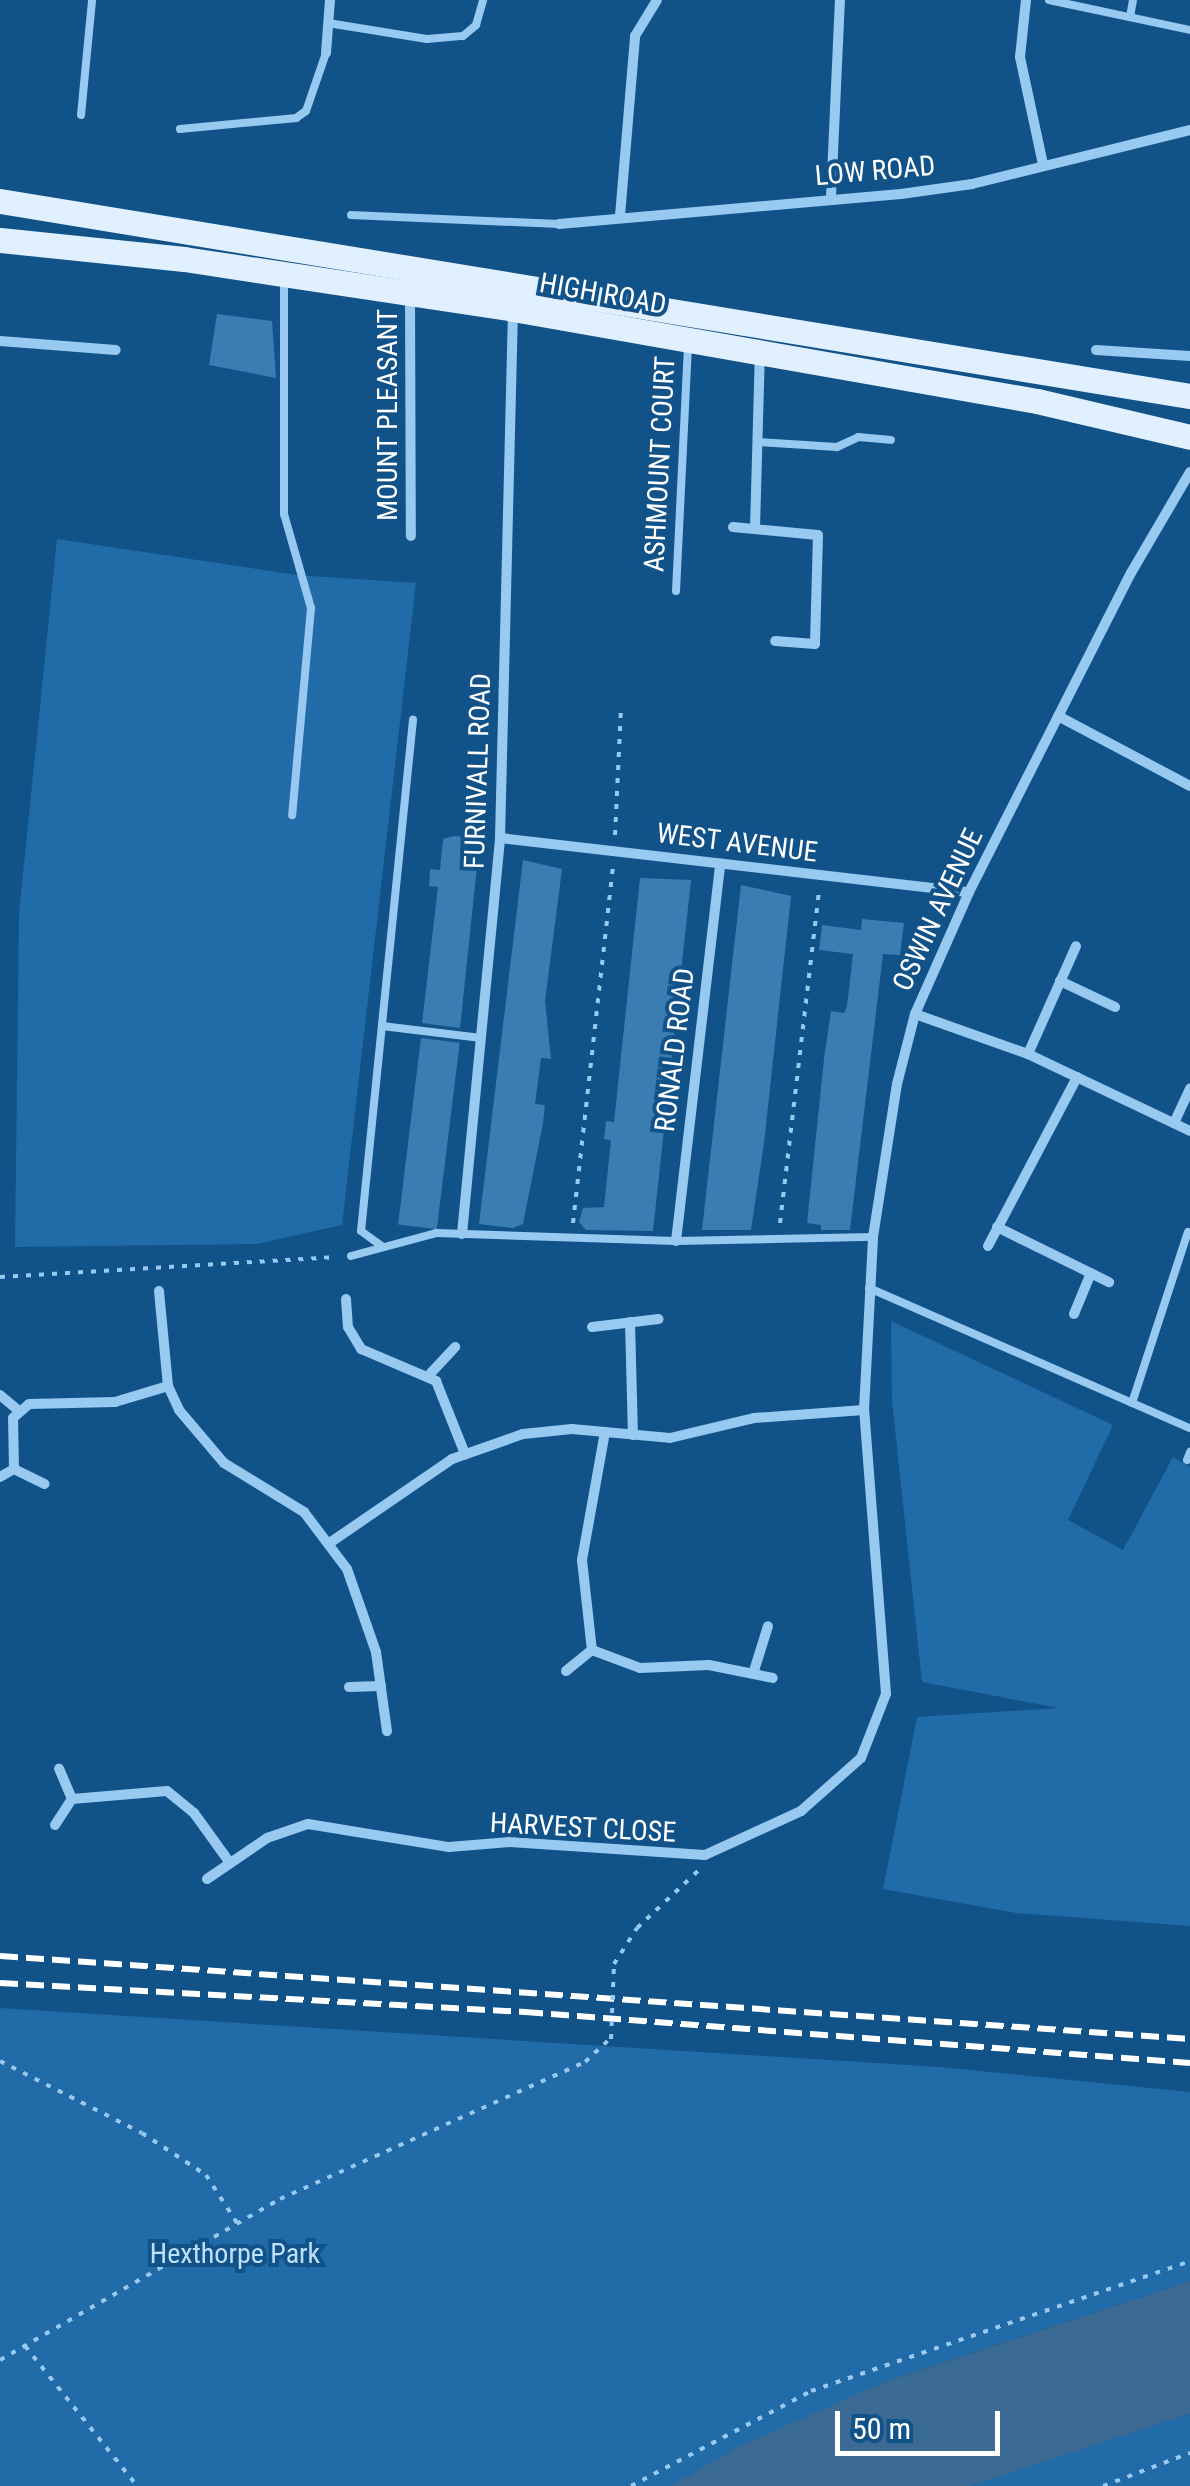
<!DOCTYPE html>
<style>
body{margin:0}
#map{position:relative;width:1190px;height:2486px;overflow:hidden;background:#115289;font-family:"Roboto Condensed",sans-serif}
div>[style]{position:absolute}
.green>*{inset:0;background:#206ba8}
.water>*{inset:0;background:#3b6b94}
.building>*{inset:0;background:#3a7db3;transform-origin:0 0}
.path>*{height:4px;margin-top:-2px;transform-origin:0;background:repeating-linear-gradient(90deg,#97c9f1 0 5px,transparent 0 13px)}
.service>*{height:8px;margin:-4px;padding:0 4px;transform-origin:4px;border-radius:4px;background:#97c9f1}
.minor>*{height:10px;margin:-5px;padding:0 5px;transform-origin:5px;border-radius:5px;background:#97c9f1}
.primary>*{height:25px;margin:-12.5px;padding:0 12.5px;transform-origin:12.5px;border-radius:12.5px;background:#e1f0ff}
.rail>*{height:6px;margin-top:-3px;transform-origin:0;background:repeating-linear-gradient(90deg,#fff 0 18px,transparent 0 26px)}
.path-bridge>*{height:4px;margin-top:-2px;transform-origin:0;background:repeating-linear-gradient(90deg,#97c9f1 0 5px,transparent 0 13px)}
span{translate:-50% -50%;white-space:nowrap;text-align:center;line-height:1.15;-webkit-text-stroke:8px #115289;paint-order:stroke}
.street-label{font-size:28px;color:#fff}
.park-label{font-size:28px;color:#bee0fc}
.scale{position:absolute;left:835px;top:2411px;width:165px;height:45px;box-sizing:border-box;border:5px solid #fff;border-top:0;padding-left:12px;font-size:30px;line-height:35px;white-space:nowrap;color:#fff;-webkit-text-stroke:8px #115289;paint-order:stroke}
</style>
<div id="map">
<div class="green">
<div style="clip-path:polygon(57px 539px,297px 575px,416px 583px,342px 1225px,257px 1244px,15px 1247px,19px 913px)"></div>
<div style="clip-path:polygon(891px 1321px,1113px 1425px,1068px 1520px,1123px 1550px,1173px 1457px,1190px 1467px,1190px 1926px,1016px 1913px,883px 1889px,917px 1717px,1058px 1708px,922px 1682px,892px 1401px)"></div>
<div style="clip-path:polygon(0 2008px,940px 2067px,1190px 2092px,1190px 2281px,887px 2381px,671px 2486px,0 2486px)"></div>
<div style="clip-path:polygon(1190px 2414px,1190px 2486px,971px 2486px,1009px 2470px)"></div>
</div>
<div class="water">
<div style="clip-path:polygon(1190px 2281px,1190px 2414px,971px 2486px,671px 2486px,742px 2445px,887px 2381px)"></div>
</div>
<div class="building">
<div style="clip-path:polygon(217px 314px,272px 321px,276px 378px,209px 365px)"></div>
<div style="clip-path:polygon(454px 836px,480px 838px,460px 1028px,422px 1023px,438px 887px,429px 886px,430px 869px,440px 870px,443px 839px)"></div>
<div style="clip-path:polygon(523px 860px,562px 869px,545px 1001px,551px 1059px,541px 1058px,535px 1104px,545px 1105px,543px 1123px,523px 1224px,513px 1228px,479px 1224px)"></div>
<div style="clip-path:polygon(640px 878px,691px 880px,653px 1231px,586px 1230px,579px 1222px,583px 1208px,604px 1207px,611px 1140px,604px 1139px,605px 1131px,606px 1121px,614px 1122px)"></div>
<div style="clip-path:polygon(741px 885px,791px 896px,764px 1143px,751px 1230px,702px 1230px)"></div>
<div style="clip-path:polygon(862px 919px,904px 923px,900px 955px,883px 954px,850px 1230px,821px 1230px,821px 1225px,807px 1223px,824px 1059px,831px 1011px,844px 1013px,847px 1006px,853px 954px,819px 950px,822px 925px,861px 930px)"></div>
<div style="left:421px;top:1038px;width:39px;height:188px;rotate:7deg"></div>
</div>
<div class="path">
<div style="left:615px;top:835px;width:125px;rotate:-87.3deg"></div>
<div style="left:573px;top:1223px;width:360px;rotate:-83.6deg"></div>
<div style="left:780px;top:1223px;width:335px;rotate:-83.3deg"></div>
<div style="left:0;top:1277px;width:337px;rotate:-3.4deg"></div>
<div style="left:614px;top:1964px;width:43px;rotate:-57.4deg"></div>
<div style="left:637px;top:1928px;width:86px;rotate:-43.1deg"></div>
<div style="left:0;top:2061px;width:159px;rotate:26.9deg"></div>
<div style="left:142px;top:2133px;width:77px;rotate:33.3deg"></div>
<div style="left:206px;top:2175px;width:57px;rotate:57.1deg"></div>
<div style="left:25px;top:2346px;width:179px;rotate:51.3deg"></div>
<div style="left:0;top:2360px;width:323px;rotate:-29.9deg"></div>
<div style="left:280px;top:2199px;width:334px;rotate:-24.2deg"></div>
<div style="left:585px;top:2062px;width:35px;rotate:-43deg"></div>
<div style="left:631px;top:2486px;width:204px;rotate:-27.8deg"></div>
<div style="left:811px;top:2391px;width:401px;rotate:-18.9deg"></div>
<div style="left:1103px;top:2486px;width:93px;rotate:-20.8deg"></div>
</div>
<div class="service">
<div style="left:1049px;top:0;width:144px;rotate:12deg"></div>
<div style="left:1130px;top:17px;width:17px;rotate:-80deg"></div>
<div style="left:328px;top:23px;width:100px;rotate:9.2deg"></div>
<div style="left:427px;top:39px;width:36px;rotate:-5deg"></div>
<div style="left:463px;top:36px;width:17px;rotate:-40deg"></div>
<div style="left:476px;top:25px;width:26px;rotate:-74deg"></div>
<div style="left:81px;top:115px;width:116px;rotate:-84.5deg"></div>
<div style="left:180px;top:129px;width:117px;rotate:-5.4deg"></div>
<div style="left:296px;top:118px;width:12px;rotate:-35deg"></div>
<div style="left:306px;top:111px;width:61px;rotate:-71deg"></div>
<div style="left:351px;top:215px;width:208px;rotate:2.5deg"></div>
<div style="left:284px;top:279px;width:235px;rotate:90deg"></div>
<div style="left:284px;top:514px;width:98px;rotate:74deg"></div>
<div style="left:311px;top:608px;width:208px;rotate:95.2deg"></div>
<div style="left:757px;top:442px;width:80px;rotate:3.6deg"></div>
<div style="left:837px;top:447px;width:23px;rotate:-25deg"></div>
<div style="left:858px;top:437px;width:33px;rotate:5deg"></div>
<div style="left:676px;top:591px;width:245px;rotate:-87.2deg"></div>
<div style="left:382px;top:1026px;width:100px;rotate:6.9deg"></div>
<div style="left:383px;top:1247px;width:27px;rotate:-144deg"></div>
<div style="left:361px;top:1231px;width:514px;rotate:-84.19deg"></div>
<div style="left:351px;top:1256px;width:88px;rotate:-15.1deg"></div>
<div style="left:436px;top:1233px;width:240px;rotate:1.9deg"></div>
<div style="left:676px;top:1241px;width:197px;rotate:-1.2deg"></div>
<div style="left:869px;top:1288px;width:350px;rotate:23.6deg"></div>
<div style="left:1132px;top:1403px;width:180px;rotate:-71.9deg"></div>
<div style="left:1187px;top:1460px;width:9px;rotate:-69deg"></div>
</div>
<div class="minor">
<div style="left:1026px;top:0;width:57px;rotate:96deg"></div>
<div style="left:1020px;top:57px;width:109px;rotate:77.9deg"></div>
<div style="left:326px;top:53px;width:53px;rotate:-85.7deg"></div>
<div style="left:831px;top:197px;width:197px;rotate:-87.4deg"></div>
<div style="left:620px;top:216px;width:181px;rotate:-85.2deg"></div>
<div style="left:635px;top:36px;width:42px;rotate:-58.6deg"></div>
<div style="left:559px;top:224px;width:343px;rotate:-5deg"></div>
<div style="left:901px;top:194px;width:72px;rotate:-8deg"></div>
<div style="left:972px;top:184px;width:225px;rotate:-13.9deg"></div>
<div style="left:410px;top:294px;width:242px;rotate:89.8deg"></div>
<div style="left:0;top:341px;width:116px;rotate:4.4deg"></div>
<div style="left:1096px;top:350px;width:94px;rotate:3.7deg"></div>
<div style="left:733px;top:527px;width:85px;rotate:5.4deg"></div>
<div style="left:818px;top:535px;width:109px;rotate:91.6deg"></div>
<div style="left:815px;top:644px;width:40px;rotate:-175.7deg"></div>
<div style="left:755px;top:528px;width:174px;rotate:-88.4deg"></div>
<div style="left:1058px;top:716px;width:149px;rotate:27.9deg"></div>
<div style="left:500px;top:838px;width:472px;rotate:6.6deg"></div>
<div style="left:1060px;top:981px;width:61px;rotate:25.3deg"></div>
<div style="left:915px;top:1014px;width:120px;rotate:19.5deg"></div>
<div style="left:1028px;top:1054px;width:179px;rotate:25.4deg"></div>
<div style="left:1028px;top:1054px;width:118px;rotate:-66deg"></div>
<div style="left:1174px;top:1123px;width:38px;rotate:-65deg"></div>
<div style="left:997px;top:1227px;width:125px;rotate:26.2deg"></div>
<div style="left:462px;top:1234px;width:398px;rotate:-84.5deg"></div>
<div style="left:500px;top:838px;width:528px;rotate:-88.59deg"></div>
<div style="left:676px;top:1241px;width:380px;rotate:-83.3deg"></div>
<div style="left:988px;top:1246px;width:191px;rotate:-62.2deg"></div>
<div style="left:159px;top:1291px;width:95px;rotate:84.6deg"></div>
<div style="left:168px;top:1386px;width:26px;rotate:65deg"></div>
<div style="left:179px;top:1410px;width:70px;rotate:49.7deg"></div>
<div style="left:224px;top:1463px;width:94px;rotate:31.5deg"></div>
<div style="left:304px;top:1512px;width:71px;rotate:53deg"></div>
<div style="left:347px;top:1569px;width:88px;rotate:70.7deg"></div>
<div style="left:376px;top:1652px;width:80px;rotate:82.1deg"></div>
<div style="left:346px;top:1299px;width:28px;rotate:86deg"></div>
<div style="left:348px;top:1327px;width:26px;rotate:59deg"></div>
<div style="left:361px;top:1349px;width:82px;rotate:23.1deg"></div>
<div style="left:436px;top:1381px;width:79px;rotate:68.3deg"></div>
<div style="left:1074px;top:1314px;width:44px;rotate:-67.5deg"></div>
<div style="left:630px;top:1322px;width:113px;rotate:88.5deg"></div>
<div style="left:592px;top:1327px;width:67px;rotate:-6.8deg"></div>
<div style="left:430px;top:1374px;width:37px;rotate:-47deg"></div>
<div style="left:0;top:1395px;width:23px;rotate:40deg"></div>
<div style="left:605px;top:1432px;width:130px;rotate:100.2deg"></div>
<div style="left:582px;top:1560px;width:91px;rotate:83.7deg"></div>
<div style="left:592px;top:1650px;width:51px;rotate:20.6deg"></div>
<div style="left:640px;top:1668px;width:69px;rotate:-2.5deg"></div>
<div style="left:709px;top:1665px;width:65px;rotate:11.5deg"></div>
<div style="left:14px;top:1469px;width:51px;rotate:-91.1deg"></div>
<div style="left:13px;top:1418px;width:21px;rotate:-41deg"></div>
<div style="left:29px;top:1404px;width:86px;rotate:-1.3deg"></div>
<div style="left:115px;top:1402px;width:55px;rotate:-16.8deg"></div>
<div style="left:0;top:1477px;width:16px;rotate:-30deg"></div>
<div style="left:14px;top:1469px;width:34px;rotate:26deg"></div>
<div style="left:331px;top:1542px;width:147px;rotate:-34.4deg"></div>
<div style="left:452px;top:1459px;width:75px;rotate:-19.4deg"></div>
<div style="left:523px;top:1434px;width:49px;rotate:-5.8deg"></div>
<div style="left:572px;top:1429px;width:98px;rotate:5.2deg"></div>
<div style="left:670px;top:1438px;width:86px;rotate:-13.4deg"></div>
<div style="left:754px;top:1418px;width:110px;rotate:-4.2deg"></div>
<div style="left:566px;top:1671px;width:33px;rotate:-39deg"></div>
<div style="left:753px;top:1674px;width:50px;rotate:-72.6deg"></div>
<div style="left:349px;top:1687px;width:32px;rotate:-2deg"></div>
<div style="left:72px;top:1799px;width:95px;rotate:-4.8deg"></div>
<div style="left:167px;top:1791px;width:35px;rotate:39deg"></div>
<div style="left:194px;top:1813px;width:62px;rotate:54.2deg"></div>
<div style="left:55px;top:1825px;width:31px;rotate:-57deg"></div>
<div style="left:72px;top:1799px;width:33px;rotate:-113deg"></div>
<div style="left:207px;top:1879px;width:73px;rotate:-34.3deg"></div>
<div style="left:267px;top:1838px;width:43px;rotate:-18.9deg"></div>
<div style="left:308px;top:1824px;width:143px;rotate:9.3deg"></div>
<div style="left:449px;top:1847px;width:61px;rotate:-4.7deg"></div>
<div style="left:510px;top:1842px;width:195px;rotate:3.8deg"></div>
<div style="left:705px;top:1855px;width:106px;rotate:-24.6deg"></div>
<div style="left:801px;top:1811px;width:80px;rotate:-41.5deg"></div>
<div style="left:861px;top:1758px;width:69px;rotate:-68.7deg"></div>
<div style="left:886px;top:1694px;width:285px;rotate:-94.4deg"></div>
<div style="left:864px;top:1410px;width:173px;rotate:-87deg"></div>
<div style="left:873px;top:1237px;width:155px;rotate:-81.1deg"></div>
<div style="left:897px;top:1084px;width:72px;rotate:-75.6deg"></div>
<div style="left:915px;top:1014px;width:133px;rotate:-66.1deg"></div>
<div style="left:969px;top:892px;width:358px;rotate:-63.1deg"></div>
<div style="left:1131px;top:573px;width:117px;rotate:-59.7deg"></div>
</div>
<div class="primary">
<div style="left:0;top:201px;width:1206px;rotate:9.31deg"></div>
<div style="left:0;top:240px;width:185px;rotate:5.9deg"></div>
<div style="left:184px;top:259px;width:333px;rotate:8.6deg"></div>
<div style="left:513px;top:309px;width:532px;rotate:9.96deg"></div>
<div style="left:1037px;top:401px;width:157px;rotate:13.2deg"></div>
</div>
<div class="rail">
<div style="left:0;top:1956px;width:1193px;rotate:3.99deg"></div>
<div style="left:0;top:1983px;width:526px;rotate:3.16deg"></div>
<div style="left:525px;top:2012px;width:667px;rotate:4.39deg"></div>
</div>
<div class="path-bridge">
<div style="left:611px;top:2039px;width:75px;rotate:-87.7deg"></div>
</div>
<div class="street-label">
<span style="left:875px;top:171px;rotate:-5deg">LOW ROAD</span>
<span style="left:603px;top:294px;rotate:10deg">HIGH ROAD</span>
<span style="left:388px;top:415px;rotate:-90deg">MOUNT PLEASANT</span>
<span style="left:660px;top:464px;rotate:-87deg">ASHMOUNT COURT</span>
<span style="left:478px;top:771px;rotate:-88deg">FURNIVALL ROAD</span>
<span style="left:737px;top:843px;rotate:7deg">WEST AVENUE</span>
<span style="left:938px;top:910px;rotate:-65deg">OSWIN AVENUE</span>
<span style="left:675px;top:1050px;rotate:-83deg">RONALD ROAD</span>
<span style="left:583px;top:1828px;rotate:3deg">HARVEST CLOSE</span>
</div>
<div class="park-label">
<span style="left:235px;top:2254px">Hexthorpe Park</span>
</div>
<div class="scale">50 m</div>
</div>
